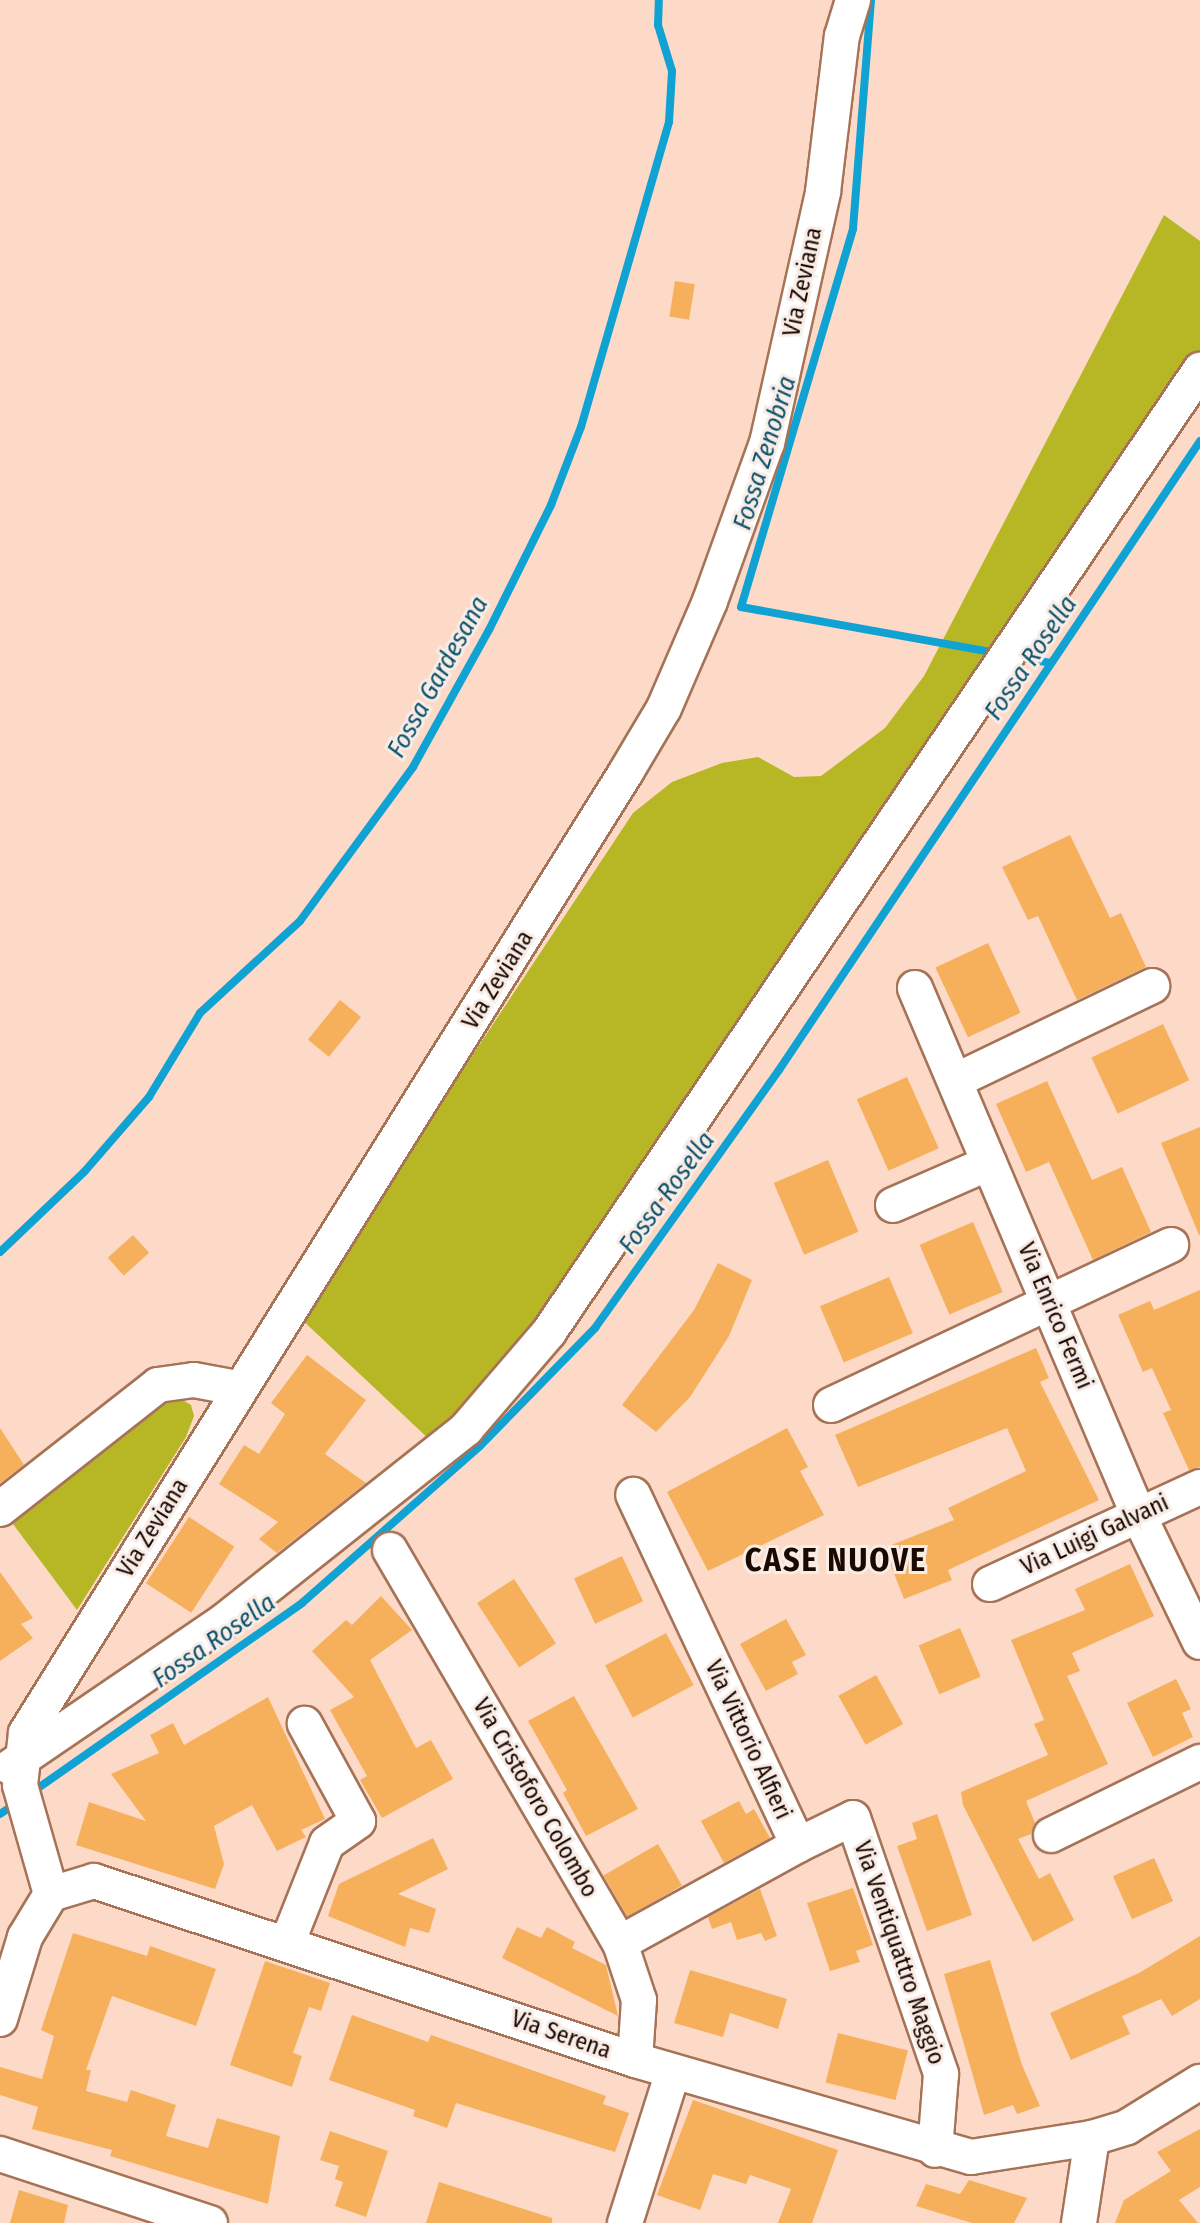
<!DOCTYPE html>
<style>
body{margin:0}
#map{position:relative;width:1200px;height:2223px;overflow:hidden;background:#fcdac7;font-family:"Fira Sans Condensed",sans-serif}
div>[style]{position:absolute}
.green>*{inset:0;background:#b7b726}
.stream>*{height:8px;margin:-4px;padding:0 4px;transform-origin:4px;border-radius:4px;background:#10a2d3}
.building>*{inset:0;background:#f6b05c;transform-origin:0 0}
.roads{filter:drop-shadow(2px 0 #a67357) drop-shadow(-2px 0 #a67357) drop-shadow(0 2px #a67357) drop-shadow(0 -2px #a67357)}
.minor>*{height:34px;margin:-17px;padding:0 17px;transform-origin:17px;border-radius:17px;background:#fff}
span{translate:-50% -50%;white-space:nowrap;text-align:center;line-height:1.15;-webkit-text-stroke:6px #f8ece6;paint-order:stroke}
.street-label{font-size:24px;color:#1a0801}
.water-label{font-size:26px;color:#0c526c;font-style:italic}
.district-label{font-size:32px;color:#1a0801;font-weight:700;letter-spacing:2px}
</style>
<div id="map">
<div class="green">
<div style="clip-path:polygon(1164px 215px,1200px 241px,1200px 356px,534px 1335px,431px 1441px,299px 1317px,633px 813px,672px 782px,722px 763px,758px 757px,794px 777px,821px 776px,885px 728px,924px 676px)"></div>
<div style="clip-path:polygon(179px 1398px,191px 1405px,194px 1416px,186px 1437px,77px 1610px,10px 1520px,161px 1402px)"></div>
</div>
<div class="stream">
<div style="left:871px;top:0;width:230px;rotate:94.5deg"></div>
<div style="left:853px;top:229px;width:394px;rotate:106.5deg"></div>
<div style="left:741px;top:607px;width:259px;rotate:10.2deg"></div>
<div style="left:1017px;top:657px;width:34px;rotate:10deg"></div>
<div style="left:0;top:1252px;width:117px;rotate:-43.6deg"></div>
<div style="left:85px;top:1171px;width:98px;rotate:-49.1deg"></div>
<div style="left:149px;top:1097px;width:98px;rotate:-58.7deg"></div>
<div style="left:200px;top:1013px;width:136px;rotate:-42.6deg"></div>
<div style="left:300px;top:921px;width:191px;rotate:-53.7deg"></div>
<div style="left:413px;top:767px;width:157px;rotate:-61deg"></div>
<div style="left:489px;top:630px;width:140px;rotate:-63.6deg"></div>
<div style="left:551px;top:505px;width:84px;rotate:-69deg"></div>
<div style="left:581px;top:427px;width:317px;rotate:-73.9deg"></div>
<div style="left:669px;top:122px;width:51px;rotate:-86.6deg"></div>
<div style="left:672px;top:71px;width:48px;rotate:-106.9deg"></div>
<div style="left:658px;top:25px;width:25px;rotate:-88deg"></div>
<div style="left:31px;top:1793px;width:331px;rotate:-35deg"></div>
<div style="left:302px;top:1603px;width:237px;rotate:-41.4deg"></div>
<div style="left:480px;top:1446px;width:165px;rotate:-45.7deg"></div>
<div style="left:595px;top:1328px;width:317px;rotate:-54.5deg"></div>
<div style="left:779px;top:1070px;width:757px;rotate:-56.2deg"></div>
<div style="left:0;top:1814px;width:20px;rotate:-33deg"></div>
</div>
<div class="building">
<div style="left:675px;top:281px;width:20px;height:36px;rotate:9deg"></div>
<div style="clip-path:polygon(1070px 835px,1110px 918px,1121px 913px,1146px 967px,1077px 1000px,1038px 916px,1028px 920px,1002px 867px)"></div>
<div style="left:988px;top:943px;width:77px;height:58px;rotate:65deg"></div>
<div style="left:340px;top:1000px;width:27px;height:51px;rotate:39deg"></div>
<div style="left:1163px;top:1024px;width:62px;height:79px;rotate:65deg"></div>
<div style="left:907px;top:1077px;width:78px;height:55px;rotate:66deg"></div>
<div style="clip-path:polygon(1047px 1081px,1092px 1180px,1122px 1167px,1151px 1232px,1093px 1260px,1049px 1162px,1026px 1172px,996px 1104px)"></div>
<div style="clip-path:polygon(1200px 1127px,1200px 1235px,1199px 1235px,1161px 1143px)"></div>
<div style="left:828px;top:1160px;width:78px;height:59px;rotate:67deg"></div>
<div style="left:973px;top:1222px;width:76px;height:58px;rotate:67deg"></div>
<div style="left:133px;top:1235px;width:24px;height:34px;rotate:48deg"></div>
<div style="clip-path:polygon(718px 1263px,752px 1280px,729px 1336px,690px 1397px,656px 1432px,622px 1405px,694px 1310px)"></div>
<div style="left:889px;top:1277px;width:61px;height:75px;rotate:67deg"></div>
<div style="clip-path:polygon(1200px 1290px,1200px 1467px,1189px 1470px,1163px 1413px,1171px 1410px,1152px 1368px,1143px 1372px,1118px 1315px,1150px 1301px,1154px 1310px)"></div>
<div style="clip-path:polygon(1036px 1348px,1049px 1378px,1040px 1382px,1099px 1500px,948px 1570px,952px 1580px,904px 1599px,884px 1548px,954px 1520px,948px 1508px,1026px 1471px,1007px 1428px,858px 1487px,835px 1435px)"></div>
<div style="clip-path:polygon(307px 1355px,366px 1400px,325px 1454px,366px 1483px,277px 1553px,259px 1539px,278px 1522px,219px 1484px,244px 1445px,259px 1454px,285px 1414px,271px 1403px)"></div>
<div style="clip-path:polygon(0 1428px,24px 1465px,0 1483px)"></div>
<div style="clip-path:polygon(787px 1428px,808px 1467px,800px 1471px,824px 1515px,708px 1571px,667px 1492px)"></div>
<div style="left:189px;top:1517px;width:54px;height:79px;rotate:33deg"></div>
<div style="left:622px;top:1556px;width:50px;height:53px;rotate:65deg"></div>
<div style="clip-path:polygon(1130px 1564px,1154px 1616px,1072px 1653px,1080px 1671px,1067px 1676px,1108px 1764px,1026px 1801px,1035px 1823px,1031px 1834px,1018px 1839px,1039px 1879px,1050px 1873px,1074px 1920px,1033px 1942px,963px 1805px,961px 1792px,1048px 1755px,1034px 1724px,1044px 1720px,1011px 1640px,1085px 1610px,1075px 1589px)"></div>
<div style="clip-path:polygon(0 1572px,33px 1618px,21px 1624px,33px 1638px,0 1661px)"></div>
<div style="left:514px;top:1579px;width:77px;height:44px;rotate:57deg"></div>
<div style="clip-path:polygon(381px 1596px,412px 1630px,370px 1660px,416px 1748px,431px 1740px,453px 1779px,382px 1818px,360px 1780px,367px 1776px,330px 1710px,354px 1697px,312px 1651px,346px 1620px,352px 1625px)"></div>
<div style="clip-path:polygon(786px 1619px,806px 1655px,792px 1662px,798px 1674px,766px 1691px,740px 1644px)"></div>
<div style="left:960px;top:1628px;width:53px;height:45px;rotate:67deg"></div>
<div style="left:666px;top:1633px;width:59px;height:69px;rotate:62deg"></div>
<div style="left:876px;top:1675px;width:56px;height:43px;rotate:61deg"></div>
<div style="clip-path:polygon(1176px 1679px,1191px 1709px,1182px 1713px,1193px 1737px,1153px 1757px,1127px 1703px)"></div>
<div style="clip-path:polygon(574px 1696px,638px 1809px,586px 1836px,563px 1793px,567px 1790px,528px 1721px)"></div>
<div style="clip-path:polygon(268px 1697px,325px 1819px,301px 1830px,306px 1837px,277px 1851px,252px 1805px,214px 1826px,224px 1864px,215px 1889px,76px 1845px,89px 1802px,146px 1821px,111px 1774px,159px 1753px,150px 1735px,173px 1723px,184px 1745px)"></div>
<div style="clip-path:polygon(739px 1801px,746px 1814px,754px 1809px,770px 1838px,724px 1863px,701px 1821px)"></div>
<div style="clip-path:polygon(937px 1814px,972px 1915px,927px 1931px,897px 1846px,917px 1839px,912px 1823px)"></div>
<div style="clip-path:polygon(433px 1838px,448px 1869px,398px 1894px,436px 1909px,429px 1933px,410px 1928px,405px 1947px,328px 1916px,339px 1884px)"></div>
<div style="left:658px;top:1844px;width:48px;height:63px;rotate:60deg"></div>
<div style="left:1154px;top:1858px;width:47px;height:45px;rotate:66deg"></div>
<div style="clip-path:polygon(853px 1888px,873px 1945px,856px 1951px,860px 1962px,830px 1971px,807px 1903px)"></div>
<div style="clip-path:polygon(760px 1889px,777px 1936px,765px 1941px,761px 1933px,737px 1940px,731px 1922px,712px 1929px,708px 1917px)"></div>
<div style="clip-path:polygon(517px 1927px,541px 1938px,547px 1927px,575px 1942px,572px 1948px,606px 1965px,618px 2016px,502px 1958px)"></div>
<div style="clip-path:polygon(73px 1933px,147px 1956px,150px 1946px,216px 1969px,196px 2026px,112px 1996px,86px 2070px,91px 2070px,86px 2091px,127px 2102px,131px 2090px,176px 2105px,166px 2136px,208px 2148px,217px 2118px,280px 2136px,268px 2204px,110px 2156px,112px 2150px,32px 2129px,38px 2107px,0 2095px,0 2067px,42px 2079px,54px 2036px,41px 2030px)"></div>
<div style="clip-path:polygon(1200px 1936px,1200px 1999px,1172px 2016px,1161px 1999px,1122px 2016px,1130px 2034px,1071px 2060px,1050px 2013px,1139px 1973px)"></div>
<div style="clip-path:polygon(990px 1960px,1022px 2065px,1040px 2106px,1017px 2114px,1013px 2105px,984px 2115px,944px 1974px)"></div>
<div style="clip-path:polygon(265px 1961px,330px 1983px,321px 2011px,309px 2007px,293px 2053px,302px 2056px,292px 2087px,230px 2065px)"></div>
<div style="clip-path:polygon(690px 1970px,787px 1999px,778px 2029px,730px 2013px,723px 2037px,674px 2023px)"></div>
<div style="clip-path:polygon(352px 2015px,428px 2042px,431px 2035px,606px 2096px,603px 2104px,629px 2113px,615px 2152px,456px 2103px,447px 2128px,413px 2116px,415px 2110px,329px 2080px)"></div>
<div style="left:838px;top:2033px;width:72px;height:51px;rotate:14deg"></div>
<div style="clip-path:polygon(693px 2100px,838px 2150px,812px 2223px,778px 2223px,791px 2189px,750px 2175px,746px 2184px,713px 2174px,700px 2210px,657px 2195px)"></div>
<div style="clip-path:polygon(1200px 2129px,1200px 2187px,1179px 2200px,1198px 2223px,1115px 2223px,1124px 2200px,1171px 2171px,1157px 2152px)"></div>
<div style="clip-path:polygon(330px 2131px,388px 2151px,366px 2217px,335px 2206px,343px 2182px,335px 2179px,339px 2166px,320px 2160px)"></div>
<div style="clip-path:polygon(969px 2180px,1027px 2198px,1014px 2223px,972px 2223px,916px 2206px,926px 2184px,960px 2194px)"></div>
<div style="clip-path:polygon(439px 2182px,552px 2218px,552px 2223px,426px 2223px)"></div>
<div style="clip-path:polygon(19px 2190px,68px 2205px,64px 2223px,10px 2223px)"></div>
</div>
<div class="roads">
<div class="minor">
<div style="left:915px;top:988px;width:571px;rotate:67.03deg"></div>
<div style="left:1138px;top:1514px;width:142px;rotate:64.2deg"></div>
<div style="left:955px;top:1081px;width:219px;rotate:-25.7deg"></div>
<div style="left:893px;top:1205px;width:105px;rotate:-23.6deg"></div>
<div style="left:831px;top:1405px;width:376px;rotate:-25.2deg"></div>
<div style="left:0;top:1509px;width:201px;rotate:-38.1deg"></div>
<div style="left:158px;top:1385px;width:36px;rotate:-8deg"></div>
<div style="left:194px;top:1380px;width:44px;rotate:10.5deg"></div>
<div style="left:390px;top:1550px;width:455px;rotate:59.7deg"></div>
<div style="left:620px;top:1943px;width:60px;rotate:71.6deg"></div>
<div style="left:639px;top:2000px;width:60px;rotate:93.8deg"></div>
<div style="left:990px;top:1584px;width:231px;rotate:-24.8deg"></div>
<div style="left:10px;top:1767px;width:259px;rotate:-34.3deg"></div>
<div style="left:224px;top:1621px;width:309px;rotate:-38.4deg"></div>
<div style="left:466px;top:1429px;width:128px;rotate:-49.4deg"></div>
<div style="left:549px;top:1332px;width:1162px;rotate:-55.91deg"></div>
<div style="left:1051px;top:1835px;width:166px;rotate:-26.1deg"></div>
<div style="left:798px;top:1845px;width:61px;rotate:-26.1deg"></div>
<div style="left:853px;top:1818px;width:271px;rotate:71deg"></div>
<div style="left:941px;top:2074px;width:76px;rotate:94.5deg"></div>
<div style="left:51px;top:1894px;width:113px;rotate:-105.9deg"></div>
<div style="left:20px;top:1785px;width:52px;rotate:-83.4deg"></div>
<div style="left:26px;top:1733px;width:1133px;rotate:-58.02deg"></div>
<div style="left:626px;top:772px;width:74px;rotate:-59.3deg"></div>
<div style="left:664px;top:708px;width:116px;rotate:-66.7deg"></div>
<div style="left:710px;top:601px;width:168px;rotate:-70.2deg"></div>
<div style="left:767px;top:443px;width:257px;rotate:-77.4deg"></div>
<div style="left:823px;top:192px;width:157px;rotate:-83.1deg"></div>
<div style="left:842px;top:36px;width:38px;rotate:-73deg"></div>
<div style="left:288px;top:1941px;width:105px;rotate:-68.3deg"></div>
<div style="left:327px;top:1843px;width:38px;rotate:-35deg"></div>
<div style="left:358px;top:1821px;width:111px;rotate:-118.7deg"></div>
<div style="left:620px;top:1943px;width:203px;rotate:-28.8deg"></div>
<div style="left:798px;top:1845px;width:387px;rotate:-115.2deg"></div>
<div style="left:0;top:2019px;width:86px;rotate:-73deg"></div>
<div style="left:25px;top:1937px;width:50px;rotate:-58.8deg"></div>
<div style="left:51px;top:1894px;width:45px;rotate:-16.8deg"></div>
<div style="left:94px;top:1881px;width:570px;rotate:18.31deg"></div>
<div style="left:635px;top:2060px;width:350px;rotate:16.1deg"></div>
<div style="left:971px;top:2157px;width:122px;rotate:-8.9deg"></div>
<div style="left:1092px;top:2138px;width:37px;rotate:-17deg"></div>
<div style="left:1127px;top:2127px;width:86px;rotate:-31.7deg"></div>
<div style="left:0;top:2154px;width:221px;rotate:18.2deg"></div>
<div style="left:625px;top:2223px;width:158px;rotate:-72.4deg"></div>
<div style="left:1079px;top:2223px;width:86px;rotate:-81.3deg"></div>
</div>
</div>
<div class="street-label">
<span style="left:803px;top:282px;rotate:-78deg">Via Zeviana</span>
<span style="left:498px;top:980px;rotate:-58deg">Via Zeviana</span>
<span style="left:1055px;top:1316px;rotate:67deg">Via Enrico Fermi</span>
<span style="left:153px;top:1528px;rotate:-58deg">Via Zeviana</span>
<span style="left:1095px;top:1535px;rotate:-25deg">Via Luigi Galvani</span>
<span style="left:748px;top:1740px;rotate:65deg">Via Vittorio Alfieri</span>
<span style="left:535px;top:1798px;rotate:60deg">Via Cristoforo Colombo</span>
<span style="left:899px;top:1953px;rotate:71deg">Via Ventiquattro Maggio</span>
<span style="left:561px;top:2035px;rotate:19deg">Via Serena</span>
</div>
<div class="water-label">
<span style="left:765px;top:453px;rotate:-73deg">Fossa Zenobria</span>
<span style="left:1031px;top:658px;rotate:-56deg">Fossa Rosella</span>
<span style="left:438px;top:677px;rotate:-61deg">Fossa Gardesana</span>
<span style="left:667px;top:1193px;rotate:-54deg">Fossa Rosella</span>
<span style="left:214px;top:1641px;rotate:-35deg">Fossa Rosella</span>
</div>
<div class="district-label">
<span style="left:836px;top:1560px">CASE NUOVE</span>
</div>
</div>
